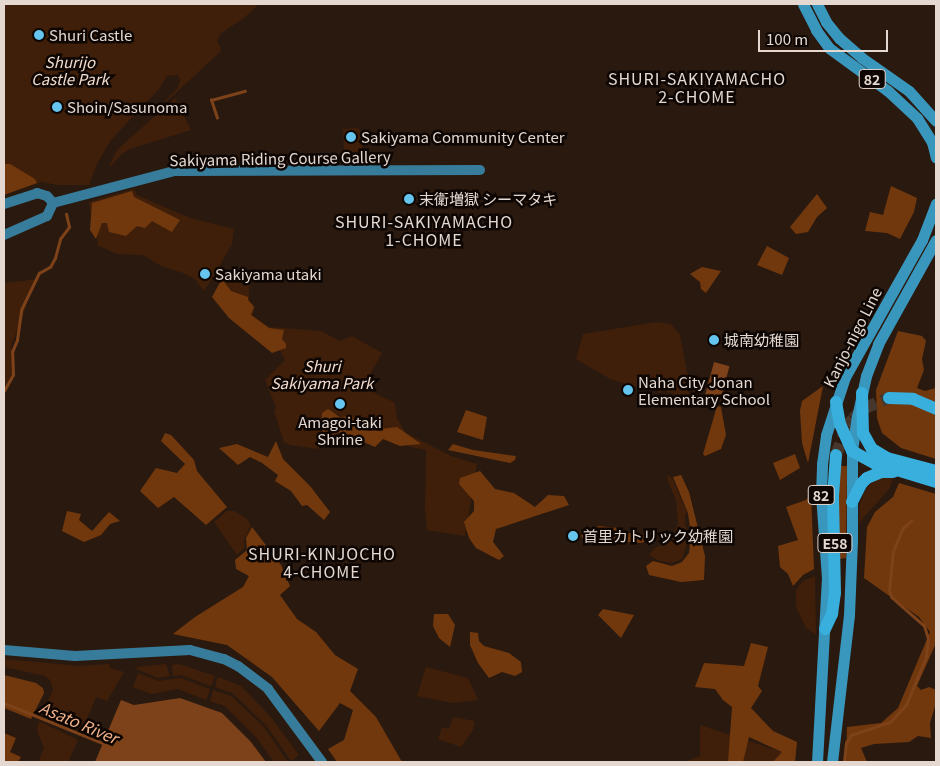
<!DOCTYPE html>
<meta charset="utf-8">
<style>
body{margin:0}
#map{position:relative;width:940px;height:766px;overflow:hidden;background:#2a190f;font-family:Georgia,"Noto Sans JP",serif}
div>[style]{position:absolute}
.green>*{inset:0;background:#3f1f09}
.forest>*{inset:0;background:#72380d}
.water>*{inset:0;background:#7d4219;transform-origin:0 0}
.stream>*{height:2.5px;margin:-1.25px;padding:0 1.25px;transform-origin:1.25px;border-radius:1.25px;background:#7d4219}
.highway-tunnel>*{height:12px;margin-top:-6px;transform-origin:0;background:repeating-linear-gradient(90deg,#46362c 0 12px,transparent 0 18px)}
.secondary>*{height:10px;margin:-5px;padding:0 5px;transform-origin:5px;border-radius:5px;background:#377c9a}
.primary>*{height:11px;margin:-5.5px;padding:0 5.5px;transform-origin:5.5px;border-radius:5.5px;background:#3997bd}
.highway>*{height:12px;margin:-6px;padding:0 6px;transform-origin:6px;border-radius:6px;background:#38afdd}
.dots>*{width:14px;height:14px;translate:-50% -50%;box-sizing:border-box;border:2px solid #0d0603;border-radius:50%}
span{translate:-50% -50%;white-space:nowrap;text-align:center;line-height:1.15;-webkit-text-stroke:5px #0d0603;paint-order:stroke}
.shield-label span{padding:1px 4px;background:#0d0603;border:1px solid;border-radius:4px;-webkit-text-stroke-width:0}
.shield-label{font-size:14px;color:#e4d8d1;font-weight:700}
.poi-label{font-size:15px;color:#e4d8d1}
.left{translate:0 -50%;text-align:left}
.park-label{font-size:15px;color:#f2dccf;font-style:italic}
.street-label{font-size:15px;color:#e4d8d1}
.neighbourhood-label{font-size:16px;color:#e4d8d1;letter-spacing:1px}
.water-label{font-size:16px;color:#f1b18b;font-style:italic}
.frame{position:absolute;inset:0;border:5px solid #e4d8d1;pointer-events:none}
.scale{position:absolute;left:758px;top:30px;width:130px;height:22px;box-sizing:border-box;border:2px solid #e4d8d1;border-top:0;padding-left:6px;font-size:15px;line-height:18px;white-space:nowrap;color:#e4d8d1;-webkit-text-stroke:4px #0d0603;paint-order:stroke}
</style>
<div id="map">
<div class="green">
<div style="clip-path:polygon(4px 4px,259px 4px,244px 18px,220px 34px,217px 41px,221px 48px,220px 52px,138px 128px,177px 89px,180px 81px,178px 75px,167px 76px,160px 88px,111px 140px,97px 164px,89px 185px,58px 185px,41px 182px,4px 195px)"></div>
<div style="clip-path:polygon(175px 98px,191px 130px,130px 149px,122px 154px,112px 165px,109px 166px,117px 150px)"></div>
<div style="clip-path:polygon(358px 128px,361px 132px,364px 164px,345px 165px,343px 129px)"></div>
<div style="clip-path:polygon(134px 189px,137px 195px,190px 218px,234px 229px,232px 244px,216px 272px,222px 276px,225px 271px,249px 278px,249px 300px,255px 307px,252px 315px,269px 327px,321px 331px,340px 341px,352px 336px,382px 353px,363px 387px,395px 403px,397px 419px,406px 433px,451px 456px,477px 464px,465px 536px,427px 530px,425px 511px,426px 450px,411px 447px,332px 412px,319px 449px,290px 445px,284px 442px,274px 411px,276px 407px,265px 380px,285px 360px,280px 350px,252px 335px,212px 297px,221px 279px,215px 274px,204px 291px,195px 279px,183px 273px,161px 266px,143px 255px,117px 254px,97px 245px,98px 230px,92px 221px,89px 202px)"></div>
<div style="clip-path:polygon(39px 279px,28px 295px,26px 307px,11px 346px,14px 368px,9px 386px,4px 389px,4px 283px)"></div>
<div style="clip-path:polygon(657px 322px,671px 324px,680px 335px,688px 377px,687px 389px,693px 400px,662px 390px,661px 393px,646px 386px,638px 385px,637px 387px,610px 379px,576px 359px,583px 334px)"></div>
<div style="clip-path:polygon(667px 475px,672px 478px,687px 512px,685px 515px,685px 524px,690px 536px,682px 559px,672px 563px,659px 561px,649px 555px,655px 548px,671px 541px,678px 523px,676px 500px,668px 482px)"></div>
<div style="clip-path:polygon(880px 478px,893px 478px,890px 488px,859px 523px,860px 504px,864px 493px,870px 484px)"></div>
<div style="clip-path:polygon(227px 511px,234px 511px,246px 518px,251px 525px,244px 540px,244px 548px,237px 555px,214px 522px)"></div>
<div style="clip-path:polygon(815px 576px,816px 635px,806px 628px,796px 607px,796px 590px,803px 581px)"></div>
<div style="clip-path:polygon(4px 659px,79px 666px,109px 664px,110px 668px,124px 672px,107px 701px,96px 697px,83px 729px,80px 728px,83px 720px,77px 717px,73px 725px,42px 714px,53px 690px,50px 680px,45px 676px,4px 667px)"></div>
<div style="clip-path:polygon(166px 664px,170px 676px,158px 678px,136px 669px,138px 667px)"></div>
<div style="clip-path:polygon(179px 664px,215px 676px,211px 686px,181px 675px,173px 676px,172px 665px)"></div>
<div style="clip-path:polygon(426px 667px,468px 678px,478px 700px,453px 703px,417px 696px)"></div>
<div style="clip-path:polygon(138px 673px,159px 681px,181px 678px,210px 689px,206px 700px,178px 689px,151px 694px,133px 687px)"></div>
<div style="clip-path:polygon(218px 677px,241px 686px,270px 716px,299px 755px,291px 761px,266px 725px,232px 693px,215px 687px)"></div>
<div style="clip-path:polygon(213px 690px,231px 696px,264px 727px,288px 762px,274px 762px,256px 737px,225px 706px,210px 701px)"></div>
<div style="clip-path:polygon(453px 717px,475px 721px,473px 730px,461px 747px,438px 739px,442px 727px,449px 729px)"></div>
<div style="clip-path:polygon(39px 721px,78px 740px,69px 760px,73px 762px,38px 762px,44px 748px,37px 731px)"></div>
<div style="clip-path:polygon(700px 725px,782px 752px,786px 762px,684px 762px,700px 756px)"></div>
</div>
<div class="forest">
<div style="clip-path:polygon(4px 164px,10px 164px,35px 179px,37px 183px,4px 195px)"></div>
<div style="clip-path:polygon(891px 186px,917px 198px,914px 212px,900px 239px,887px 233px,865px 231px,870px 212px,883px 215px)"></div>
<div style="clip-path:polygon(132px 191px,134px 197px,180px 220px,172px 232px,152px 221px,145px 228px,137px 226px,126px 236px,109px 232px,107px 223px,102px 223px,96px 239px,90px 230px,92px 203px)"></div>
<div style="clip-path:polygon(817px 194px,827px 208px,817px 217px,808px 232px,796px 234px,790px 227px)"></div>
<div style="clip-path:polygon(767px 246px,789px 258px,782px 275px,757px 265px)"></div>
<div style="clip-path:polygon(702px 267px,721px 271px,706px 293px,701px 289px,700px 282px,690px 274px)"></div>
<div style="clip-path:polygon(222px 279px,231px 291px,248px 297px,248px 300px,254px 307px,251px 315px,269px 328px,284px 330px,282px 339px,286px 344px,286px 348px,272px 353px,229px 318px,212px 297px)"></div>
<div style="clip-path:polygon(898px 331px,922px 336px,926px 341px,922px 359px,924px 370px,917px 388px,925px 391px,936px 388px,936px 459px,901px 448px,882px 433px,877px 418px,876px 390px)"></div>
<div style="clip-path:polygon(823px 386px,808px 463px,802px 443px,800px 411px,802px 401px)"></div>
<div style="clip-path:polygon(717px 406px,721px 407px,726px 435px,721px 449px,705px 456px,703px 454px)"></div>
<div style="clip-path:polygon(328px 409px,340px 417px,351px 416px,381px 429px,397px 427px,421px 444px,400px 446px,383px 439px,375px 447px,341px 432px,327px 438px,321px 429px,322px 413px)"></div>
<div style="clip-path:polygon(466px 410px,487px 417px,483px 440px,457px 432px)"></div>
<div style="clip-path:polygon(165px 433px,171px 435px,194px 460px,197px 471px,227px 507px,206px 525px,174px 497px,158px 508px,140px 491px,156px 468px,177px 473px,185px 464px,161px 441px)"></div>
<div style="clip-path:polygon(276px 441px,283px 459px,310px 486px,330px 512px,324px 520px,307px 505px,302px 506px,291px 491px,275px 481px,278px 475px,262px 463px,250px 457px,238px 465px,219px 448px,237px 444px,268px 457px)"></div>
<div style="clip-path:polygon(453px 444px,473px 450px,516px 456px,515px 460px,510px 463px,448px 450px)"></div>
<div style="clip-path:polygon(795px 454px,800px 468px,780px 480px,773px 463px)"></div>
<div style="clip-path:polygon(838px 466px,847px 466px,846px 558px,839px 559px)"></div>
<div style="clip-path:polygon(480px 471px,495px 489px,514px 493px,535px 507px,548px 495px,564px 496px,569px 505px,496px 529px,493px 542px,504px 556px,499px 560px,476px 548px,469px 538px,464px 522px,474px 511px,474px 501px,459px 484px,460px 478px)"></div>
<div style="clip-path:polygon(681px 475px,689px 492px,705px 556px,704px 580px,681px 582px,649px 575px,646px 566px,653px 561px,672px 566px,682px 562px,689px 553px,691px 535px,688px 513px,673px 477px)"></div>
<div style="clip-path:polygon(899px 483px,936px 494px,936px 643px,917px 686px,921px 690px,929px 687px,936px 690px,936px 703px,930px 723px,931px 738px,918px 736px,909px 742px,874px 744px,861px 748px,867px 762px,846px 762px,847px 727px,881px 723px,898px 708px,930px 632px,919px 617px,864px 578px,867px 527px,875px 512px,893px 497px)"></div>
<div style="clip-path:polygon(811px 494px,814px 569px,803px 575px,793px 586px,788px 574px,780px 567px,778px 546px,798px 540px,786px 507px,806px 500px)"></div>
<div style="clip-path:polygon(67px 511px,81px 514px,79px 520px,92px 531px,109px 512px,120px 521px,110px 524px,101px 535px,84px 542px,62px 531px)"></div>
<div style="clip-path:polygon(598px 526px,619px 528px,622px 533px,645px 534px,649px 540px,641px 543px,583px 539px,581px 535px,582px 528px,595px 531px)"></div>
<div style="clip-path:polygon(252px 527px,281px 565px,290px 586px,280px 595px,297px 619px,316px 632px,335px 655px,358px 669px,350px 691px,376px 717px,402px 762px,337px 762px,328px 749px,344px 740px,353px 710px,340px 703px,319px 731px,272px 677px,227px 645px,173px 634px,195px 617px,243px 587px,249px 576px,236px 569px,235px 560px,247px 550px,246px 538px)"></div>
<div style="clip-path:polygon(603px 609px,634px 615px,621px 638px,598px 615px)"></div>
<div style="clip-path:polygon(434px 614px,448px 614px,455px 625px,450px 647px,439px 638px,433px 626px)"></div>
<div style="clip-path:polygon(470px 632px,478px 633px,479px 641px,484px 646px,509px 653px,521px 662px,522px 672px,515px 676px,502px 672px,489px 678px,478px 663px,470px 645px)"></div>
<div style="clip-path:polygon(751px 643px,768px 647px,758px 686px,762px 691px,751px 708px,773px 731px,797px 742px,795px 762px,773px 762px,782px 752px,749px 737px,743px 762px,728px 762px,732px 707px,723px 700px,715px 689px,695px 687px,704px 663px,744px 666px)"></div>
<div style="clip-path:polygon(4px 675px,36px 683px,43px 688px,44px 693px,31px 719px,4px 708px)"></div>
<div style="clip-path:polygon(4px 733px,16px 738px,10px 752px,21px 757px,18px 762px,4px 762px)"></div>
</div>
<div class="water">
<div style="left:714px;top:362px;width:16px;height:34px;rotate:15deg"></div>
<div style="clip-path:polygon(180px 698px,222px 713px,251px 742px,266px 762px,95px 762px,121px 700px,134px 705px)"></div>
</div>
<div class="stream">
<div style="left:217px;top:118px;width:19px;rotate:-108deg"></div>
<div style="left:211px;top:100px;width:35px;rotate:-15deg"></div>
<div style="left:4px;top:391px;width:18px;rotate:-61deg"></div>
<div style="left:13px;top:375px;width:23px;rotate:-92deg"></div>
<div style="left:12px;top:352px;width:13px;rotate:-67deg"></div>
<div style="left:17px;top:340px;width:30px;rotate:-82deg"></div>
<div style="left:21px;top:310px;width:41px;rotate:-64.1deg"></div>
<div style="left:39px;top:273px;width:13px;rotate:-29deg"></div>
<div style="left:50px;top:267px;width:10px;rotate:-61deg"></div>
<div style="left:55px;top:258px;width:20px;rotate:-75deg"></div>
<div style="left:60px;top:239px;width:15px;rotate:-53deg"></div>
<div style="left:69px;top:227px;width:13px;rotate:-103deg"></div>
<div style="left:4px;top:703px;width:109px;rotate:22.1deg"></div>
<div style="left:844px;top:762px;width:19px;rotate:-84deg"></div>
<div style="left:846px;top:743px;width:9px;rotate:-58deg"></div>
<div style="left:851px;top:735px;width:41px;rotate:-18.4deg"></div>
<div style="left:890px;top:722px;width:23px;rotate:-47deg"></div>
<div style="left:906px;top:705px;width:52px;rotate:-67.4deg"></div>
<div style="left:926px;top:657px;width:18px;rotate:-84deg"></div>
<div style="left:928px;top:639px;width:14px;rotate:-107deg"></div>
<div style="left:924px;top:626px;width:43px;rotate:-138.8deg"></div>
<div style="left:892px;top:598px;width:8px;rotate:-113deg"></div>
<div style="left:889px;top:591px;width:40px;rotate:-84.3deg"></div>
<div style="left:893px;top:551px;width:25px;rotate:-67deg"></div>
<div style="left:903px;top:528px;width:11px;rotate:-41deg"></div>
</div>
<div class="highway-tunnel">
<div style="left:836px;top:455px;width:31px;rotate:-69deg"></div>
<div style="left:847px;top:426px;width:9px;rotate:-49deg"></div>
<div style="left:853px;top:419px;width:16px;rotate:-43deg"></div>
<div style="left:865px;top:408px;width:26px;rotate:-23deg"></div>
</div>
<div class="secondary">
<div style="left:53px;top:203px;width:125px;rotate:-14.8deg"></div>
<div style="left:174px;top:171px;width:306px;rotate:-0.2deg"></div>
<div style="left:4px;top:204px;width:35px;rotate:-18deg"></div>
<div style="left:37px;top:193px;width:10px;rotate:17deg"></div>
<div style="left:47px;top:196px;width:9px;rotate:49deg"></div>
<div style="left:4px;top:235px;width:47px;rotate:-23.8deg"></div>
<div style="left:47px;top:216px;width:14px;rotate:-65deg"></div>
<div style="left:4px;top:650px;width:71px;rotate:4.8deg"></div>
<div style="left:75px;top:656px;width:115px;rotate:-3deg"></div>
<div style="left:190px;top:650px;width:35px;rotate:15deg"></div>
<div style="left:224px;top:659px;width:16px;rotate:27deg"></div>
<div style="left:238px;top:666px;width:38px;rotate:37deg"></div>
<div style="left:268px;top:689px;width:91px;rotate:53.5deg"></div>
</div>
<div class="primary">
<div style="left:803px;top:4px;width:29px;rotate:63deg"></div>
<div style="left:816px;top:30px;width:22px;rotate:54deg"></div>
<div style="left:829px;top:48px;width:73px;rotate:36.1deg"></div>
<div style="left:888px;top:91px;width:40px;rotate:43deg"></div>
<div style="left:917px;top:118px;width:28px;rotate:58deg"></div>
<div style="left:932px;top:142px;width:16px;rotate:76deg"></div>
<div style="left:817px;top:4px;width:20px;rotate:63deg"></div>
<div style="left:826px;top:22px;width:21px;rotate:51deg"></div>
<div style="left:839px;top:38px;width:30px;rotate:41deg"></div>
<div style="left:862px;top:58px;width:57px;rotate:35.1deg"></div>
<div style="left:909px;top:91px;width:40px;rotate:48deg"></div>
<div style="left:817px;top:762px;width:184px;rotate:-86.9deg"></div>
<div style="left:827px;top:578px;width:83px;rotate:-94.1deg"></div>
<div style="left:821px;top:495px;width:31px;rotate:-88deg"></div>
<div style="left:822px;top:464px;width:29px;rotate:-82deg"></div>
<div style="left:826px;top:435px;width:61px;rotate:-71.9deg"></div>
<div style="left:845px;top:377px;width:157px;rotate:-60.7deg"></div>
<div style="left:922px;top:240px;width:39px;rotate:-69deg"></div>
<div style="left:832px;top:762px;width:148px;rotate:-83.4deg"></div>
<div style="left:849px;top:615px;width:74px;rotate:-87.7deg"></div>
<div style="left:852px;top:541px;width:90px;rotate:-90deg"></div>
<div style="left:852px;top:451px;width:34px;rotate:-82deg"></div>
<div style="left:857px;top:417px;width:42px;rotate:-77.6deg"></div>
<div style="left:866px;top:376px;width:34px;rotate:-69deg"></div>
<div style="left:878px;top:344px;width:119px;rotate:-60.9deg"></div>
</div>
<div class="highway">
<div style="left:862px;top:393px;width:40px;rotate:88.6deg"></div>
<div style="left:863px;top:433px;width:18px;rotate:61deg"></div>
<div style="left:872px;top:449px;width:17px;rotate:31deg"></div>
<div style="left:887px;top:458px;width:51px;rotate:14.9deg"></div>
<div style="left:889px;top:398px;width:24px;rotate:2deg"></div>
<div style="left:913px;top:399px;width:25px;rotate:23deg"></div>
<div style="left:836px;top:402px;width:22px;rotate:80deg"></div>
<div style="left:840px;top:424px;width:30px;rotate:66deg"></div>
<div style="left:852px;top:451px;width:25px;rotate:29deg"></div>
<div style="left:874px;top:463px;width:65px;rotate:17deg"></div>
<div style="left:852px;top:502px;width:20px;rotate:-63deg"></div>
<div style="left:861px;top:484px;width:8px;rotate:-45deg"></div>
<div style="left:867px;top:478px;width:15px;rotate:-23deg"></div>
<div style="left:881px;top:472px;width:12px"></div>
<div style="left:825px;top:629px;width:17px;rotate:-65deg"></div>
<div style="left:832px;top:614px;width:21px;rotate:-82deg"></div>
<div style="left:835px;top:593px;width:97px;rotate:-91.2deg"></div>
<div style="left:833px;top:496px;width:41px;rotate:-85.8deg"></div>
</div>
<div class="dots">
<div style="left:39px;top:35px;background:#65c5ee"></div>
<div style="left:57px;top:107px;background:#65c5ee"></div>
<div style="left:351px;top:137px;background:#65c5ee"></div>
<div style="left:409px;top:199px;background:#65c5ee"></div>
<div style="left:205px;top:274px;background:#65c5ee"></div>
<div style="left:714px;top:340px;background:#65c5ee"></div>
<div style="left:628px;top:390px;background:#65c5ee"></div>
<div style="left:340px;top:404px;background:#65c5ee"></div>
<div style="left:573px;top:536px;background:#65c5ee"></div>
</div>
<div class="shield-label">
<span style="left:872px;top:79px">82</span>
<span style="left:821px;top:495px">82</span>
<span style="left:835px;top:543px">E58</span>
</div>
<div class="poi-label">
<span class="left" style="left:49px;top:35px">Shuri Castle</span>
<span class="left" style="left:67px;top:107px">Shoin/Sasunoma</span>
<span class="left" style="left:361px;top:137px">Sakiyama Community Center</span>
<span class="left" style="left:419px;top:199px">末衛増獄 シーマタキ</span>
<span class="left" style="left:215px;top:274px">Sakiyama utaki</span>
<span class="left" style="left:724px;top:340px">城南幼稚園</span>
<span class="left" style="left:638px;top:390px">Naha City Jonan<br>Elementary School</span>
<span style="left:340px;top:430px">Amagoi-taki<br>Shrine</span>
<span class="left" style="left:583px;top:536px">首里カトリック幼稚園</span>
</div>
<div class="park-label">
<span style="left:70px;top:70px">Shurijo<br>Castle Park</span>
<span style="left:322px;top:374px">Shuri<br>Sakiyama Park</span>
</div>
<div class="street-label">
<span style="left:280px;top:158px;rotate:-1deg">Sakiyama Riding Course Gallery</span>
<span style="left:852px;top:337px;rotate:-63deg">Kanjo-nigo Line</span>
</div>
<div class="neighbourhood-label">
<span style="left:697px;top:87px">SHURI-SAKIYAMACHO<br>2-CHOME</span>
<span style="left:424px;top:230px">SHURI-SAKIYAMACHO<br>1-CHOME</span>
<span style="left:322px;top:562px">SHURI-KINJOCHO<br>4-CHOME</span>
</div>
<div class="water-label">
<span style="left:79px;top:722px;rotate:23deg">Asato River</span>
</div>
<div class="frame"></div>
<div class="scale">100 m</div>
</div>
